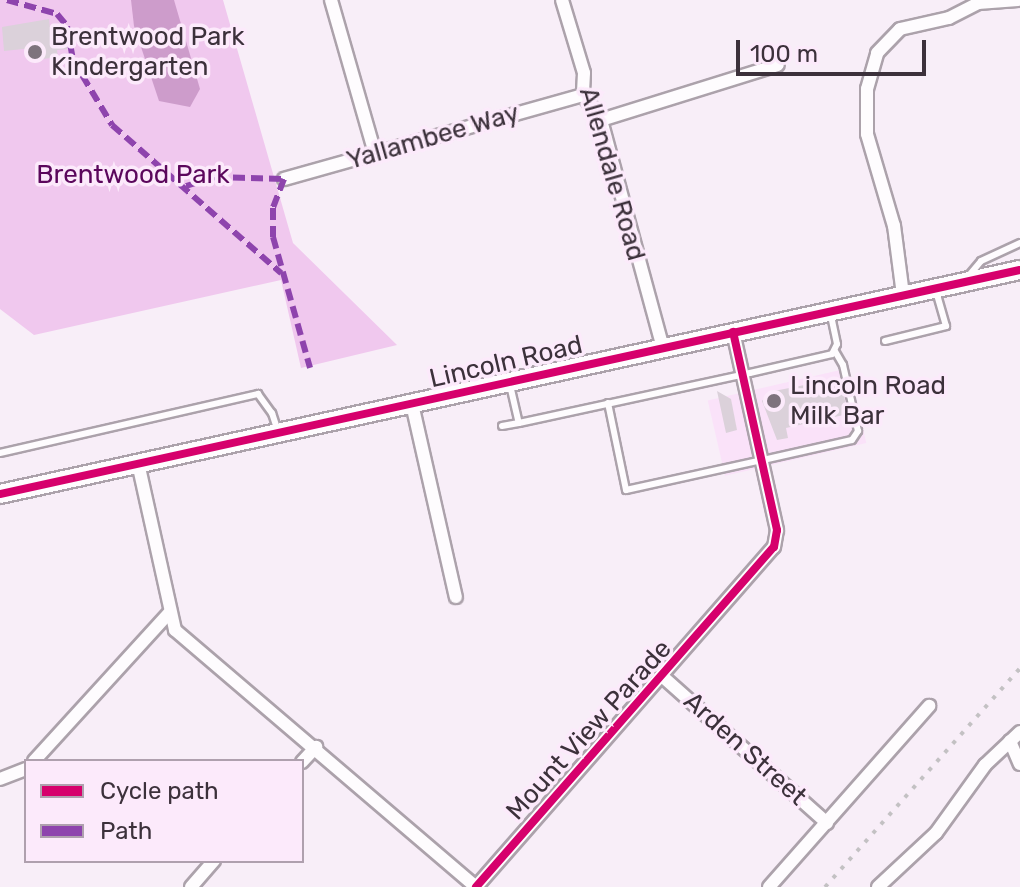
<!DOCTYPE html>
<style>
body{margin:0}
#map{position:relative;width:1020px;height:887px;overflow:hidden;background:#f8eef8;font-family:Rubik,sans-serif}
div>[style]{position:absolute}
.built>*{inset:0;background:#fae2f9;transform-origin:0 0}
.green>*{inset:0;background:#f0c8ee}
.water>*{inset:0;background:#cd9ccb}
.building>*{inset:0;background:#dbd1da}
.roads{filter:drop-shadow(2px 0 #aca2ab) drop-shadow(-2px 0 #aca2ab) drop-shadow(0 2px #aca2ab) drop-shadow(0 -2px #aca2ab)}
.service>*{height:6px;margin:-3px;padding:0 3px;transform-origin:3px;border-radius:3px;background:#fefcfe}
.minor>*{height:12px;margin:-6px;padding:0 6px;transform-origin:6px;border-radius:6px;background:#fefcfe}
.secondary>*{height:18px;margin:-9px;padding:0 9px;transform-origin:9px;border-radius:9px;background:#fefcfe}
.rail>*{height:4px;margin-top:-2px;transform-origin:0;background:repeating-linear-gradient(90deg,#c3c1c3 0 4px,transparent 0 12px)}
.quiet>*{height:6px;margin-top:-3px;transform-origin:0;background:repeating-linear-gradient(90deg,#8e44ad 0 12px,transparent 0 18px)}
.cycleway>*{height:8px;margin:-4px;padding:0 4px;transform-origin:4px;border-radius:4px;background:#d6006c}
.dots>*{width:22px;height:22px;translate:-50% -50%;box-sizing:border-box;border:4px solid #fceafb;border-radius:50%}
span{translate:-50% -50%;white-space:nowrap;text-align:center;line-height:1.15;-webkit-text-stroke:7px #fceafb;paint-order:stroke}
.poi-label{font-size:26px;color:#3c313b}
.left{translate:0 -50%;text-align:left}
.street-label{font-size:26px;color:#3c313b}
.park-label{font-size:26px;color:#5b075c}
.legend{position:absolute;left:24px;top:759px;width:280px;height:104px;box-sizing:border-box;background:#fceafb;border:2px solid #afa0ae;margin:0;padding:10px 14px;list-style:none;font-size:24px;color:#3c313b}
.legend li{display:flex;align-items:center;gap:16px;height:40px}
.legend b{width:40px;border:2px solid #afa0ae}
.scale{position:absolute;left:736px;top:40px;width:190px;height:36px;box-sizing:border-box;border:4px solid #3c313b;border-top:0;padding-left:10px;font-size:24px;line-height:28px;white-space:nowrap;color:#3c313b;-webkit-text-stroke:6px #fceafb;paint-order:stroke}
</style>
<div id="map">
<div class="built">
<div style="left:849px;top:368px;width:77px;height:145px;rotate:77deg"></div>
</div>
<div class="green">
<div style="clip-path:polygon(0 0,223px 0,293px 243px,397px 345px,301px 368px,281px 280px,34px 335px,0 309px)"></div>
</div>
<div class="water">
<div style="clip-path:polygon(131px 0,174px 0,200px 89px,190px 107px,159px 101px,134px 26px)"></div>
</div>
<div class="building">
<div style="clip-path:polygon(49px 19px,50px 28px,65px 27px,67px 49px,57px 50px,58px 57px,35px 60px,33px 48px,4px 51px,2px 27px)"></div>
<div style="clip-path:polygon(840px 378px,848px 414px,786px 428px,788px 438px,777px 440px,762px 401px,769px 392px)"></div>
<div style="clip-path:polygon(717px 391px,731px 399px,737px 430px,726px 433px)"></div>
</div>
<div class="roads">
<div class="service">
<div style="left:966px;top:279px;width:23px;rotate:-50deg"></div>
<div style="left:981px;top:261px;width:43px;rotate:-24.8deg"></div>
<div style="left:885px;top:341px;width:63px;rotate:-13.8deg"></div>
<div style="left:946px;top:326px;width:35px;rotate:-106deg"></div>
<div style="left:510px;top:385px;width:39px;rotate:77deg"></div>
<div style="left:519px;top:423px;width:236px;rotate:-12.2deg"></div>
<div style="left:750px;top:373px;width:84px;rotate:-13deg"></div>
<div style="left:832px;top:354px;width:11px;rotate:-63deg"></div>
<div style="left:837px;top:344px;width:30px;rotate:-102deg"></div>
<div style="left:608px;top:403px;width:89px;rotate:78.3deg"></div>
<div style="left:626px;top:490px;width:140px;rotate:-12.4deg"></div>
<div style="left:763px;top:460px;width:91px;rotate:-12.7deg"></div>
<div style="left:852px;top:440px;width:11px;rotate:-56deg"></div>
<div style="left:858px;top:431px;width:68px;rotate:-102.8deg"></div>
<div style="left:843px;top:365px;width:16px;rotate:-120deg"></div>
<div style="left:502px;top:426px;width:17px;rotate:-10deg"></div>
<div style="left:0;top:453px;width:265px;rotate:-12.9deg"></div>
<div style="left:258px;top:394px;width:24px;rotate:54deg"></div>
<div style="left:272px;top:413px;width:20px;rotate:72deg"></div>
</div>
<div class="minor">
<div style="left:331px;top:0;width:159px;rotate:74deg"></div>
<div style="left:562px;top:0;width:76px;rotate:73.2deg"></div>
<div style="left:584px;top:73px;width:22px;rotate:93deg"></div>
<div style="left:583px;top:95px;width:31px;rotate:54deg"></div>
<div style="left:601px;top:120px;width:236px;rotate:74.8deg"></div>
<div style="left:601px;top:120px;width:185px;rotate:-17.3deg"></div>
<div style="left:284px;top:179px;width:311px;rotate:-15.7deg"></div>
<div style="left:903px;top:295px;width:70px;rotate:-97.4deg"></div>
<div style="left:894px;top:226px;width:96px;rotate:-106.4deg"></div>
<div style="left:867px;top:134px;width:45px;rotate:-90deg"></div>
<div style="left:867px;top:89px;width:37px;rotate:-74deg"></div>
<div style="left:877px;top:53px;width:33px;rotate:-46deg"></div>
<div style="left:900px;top:29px;width:50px;rotate:-12.7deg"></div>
<div style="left:949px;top:18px;width:33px;rotate:-27deg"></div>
<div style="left:978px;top:3px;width:40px;rotate:-4.3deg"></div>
<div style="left:412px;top:404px;width:198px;rotate:77.2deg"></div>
<div style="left:138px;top:463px;width:171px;rotate:77.5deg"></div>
<div style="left:175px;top:630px;width:396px;rotate:40.5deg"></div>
<div style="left:662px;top:676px;width:221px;rotate:41.7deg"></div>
<div style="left:1010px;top:741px;width:25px;rotate:67deg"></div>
<div style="left:34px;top:761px;width:200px;rotate:-47.6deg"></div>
<div style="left:302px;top:762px;width:21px;rotate:-47deg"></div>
<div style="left:0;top:779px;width:28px;rotate:-21deg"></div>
<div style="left:191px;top:887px;width:35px;rotate:-49deg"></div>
<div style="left:476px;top:887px;width:452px;rotate:-48.8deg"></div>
<div style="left:774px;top:547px;width:17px;rotate:-80deg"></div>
<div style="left:777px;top:530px;width:203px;rotate:-102.5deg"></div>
<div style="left:769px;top:887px;width:242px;rotate:-48.5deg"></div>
<div style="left:878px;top:887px;width:79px;rotate:-43deg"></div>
<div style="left:936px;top:833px;width:84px;rotate:-54.2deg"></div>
<div style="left:985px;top:765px;width:48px;rotate:-43.3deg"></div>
</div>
<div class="secondary">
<div style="left:0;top:494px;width:1044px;rotate:-12.39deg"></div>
</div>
</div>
<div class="rail">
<div style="left:825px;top:887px;width:293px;rotate:-48.3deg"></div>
</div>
<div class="quiet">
<div style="left:7px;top:0;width:52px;rotate:15.6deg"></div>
<div style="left:57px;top:14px;width:16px;rotate:50deg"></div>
<div style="left:67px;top:26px;width:35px;rotate:80deg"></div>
<div style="left:73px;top:60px;width:76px;rotate:59deg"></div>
<div style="left:112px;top:125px;width:225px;rotate:41.2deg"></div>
<div style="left:186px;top:186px;width:30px;rotate:-17deg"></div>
<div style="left:215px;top:177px;width:69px;rotate:1.7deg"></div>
<div style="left:284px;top:179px;width:31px;rotate:111deg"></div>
<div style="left:273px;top:208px;width:29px;rotate:90deg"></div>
<div style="left:273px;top:237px;width:136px;rotate:74.2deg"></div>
</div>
<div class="cycleway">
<div style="left:0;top:494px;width:1044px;rotate:-12.39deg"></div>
<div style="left:476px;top:887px;width:452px;rotate:-48.8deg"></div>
<div style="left:774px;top:547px;width:17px;rotate:-80deg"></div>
<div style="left:777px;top:530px;width:203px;rotate:-102.5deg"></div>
</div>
<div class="dots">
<div style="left:35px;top:52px;background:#7e737d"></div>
<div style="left:774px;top:401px;background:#7e737d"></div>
</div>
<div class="poi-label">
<span class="left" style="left:51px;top:52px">Brentwood Park<br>Kindergarten</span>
<span class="left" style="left:790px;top:401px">Lincoln Road<br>Milk Bar</span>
</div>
<div class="street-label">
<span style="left:433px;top:137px;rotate:-16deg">Yallambee Way</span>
<span style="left:612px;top:174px;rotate:74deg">Allendale Road</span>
<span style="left:506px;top:362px;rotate:-13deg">Lincoln Road</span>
<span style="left:589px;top:730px;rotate:-48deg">Mount View Parade</span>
<span style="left:745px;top:749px;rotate:42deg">Arden Street</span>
</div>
<div class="park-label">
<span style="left:133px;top:175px">Brentwood Park</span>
</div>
<ul class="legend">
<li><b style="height:10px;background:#d6006c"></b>Cycle path</li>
<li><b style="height:10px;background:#8e44ad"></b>Path</li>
</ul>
<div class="scale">100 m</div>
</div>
